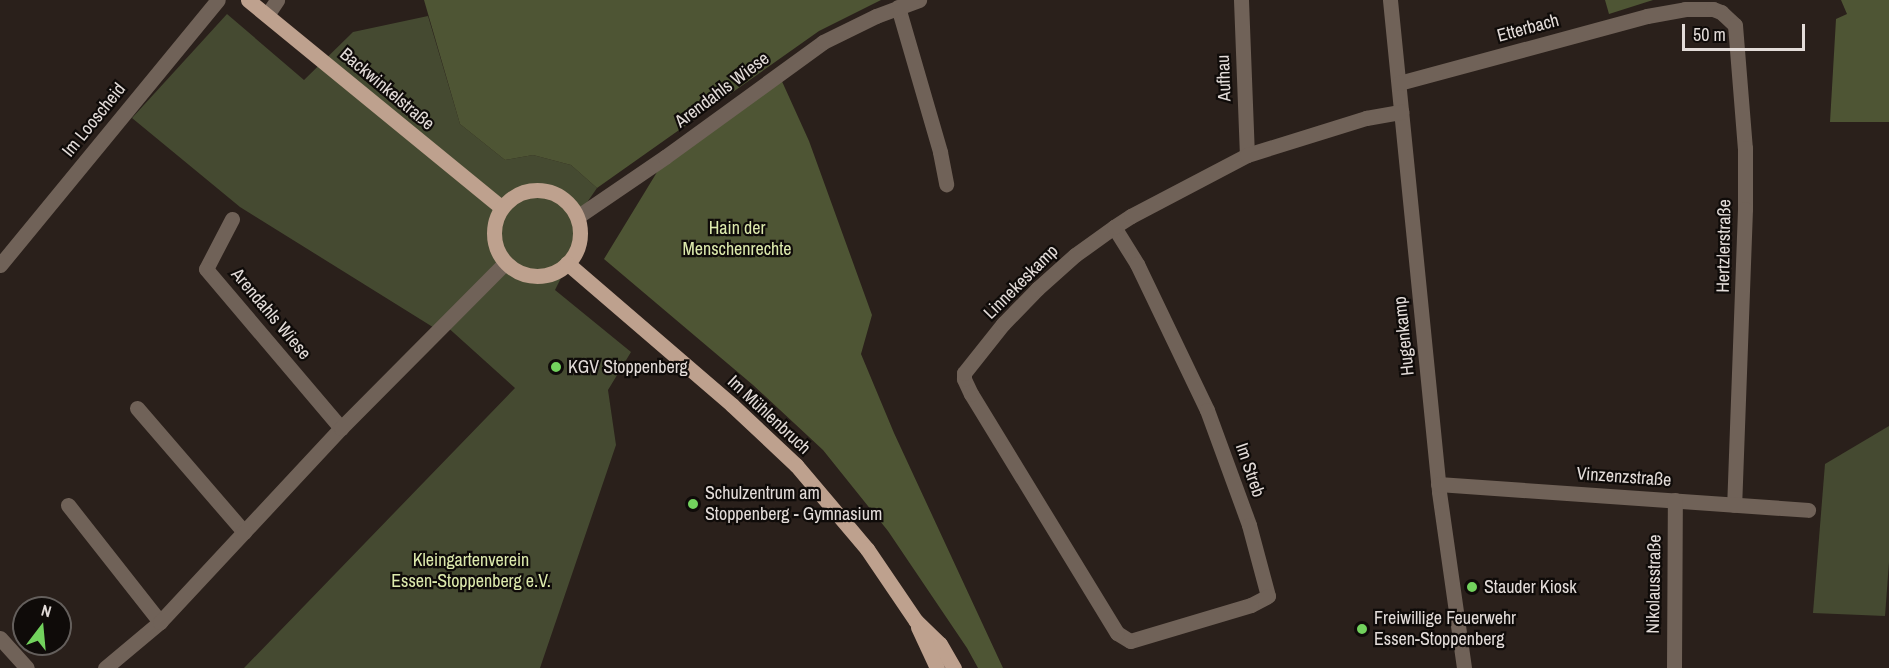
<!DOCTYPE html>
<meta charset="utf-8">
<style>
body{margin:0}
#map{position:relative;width:1889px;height:668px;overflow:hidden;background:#2a201b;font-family:"Archivo Narrow",sans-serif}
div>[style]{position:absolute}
.green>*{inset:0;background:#454a31}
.forest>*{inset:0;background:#4e5534}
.minor>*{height:15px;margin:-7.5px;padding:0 7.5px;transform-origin:7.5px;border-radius:7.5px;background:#706258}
.major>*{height:15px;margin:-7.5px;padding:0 7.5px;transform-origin:7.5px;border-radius:7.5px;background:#bea18e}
.major>.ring{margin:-7.5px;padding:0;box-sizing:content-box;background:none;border:15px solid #bea18e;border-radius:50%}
.dots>*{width:16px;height:16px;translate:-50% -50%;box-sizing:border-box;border:3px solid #0f0b09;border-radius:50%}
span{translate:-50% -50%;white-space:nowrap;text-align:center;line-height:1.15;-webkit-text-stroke:4.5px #0f0b09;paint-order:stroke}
.street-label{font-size:18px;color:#e3dcd9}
.park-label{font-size:18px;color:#ddeaad}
.poi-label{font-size:18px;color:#e3dcd9}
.left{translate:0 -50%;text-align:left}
.north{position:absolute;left:12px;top:596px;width:60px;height:60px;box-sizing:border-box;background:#0f0b09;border:2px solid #645f5c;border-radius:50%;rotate:16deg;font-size:16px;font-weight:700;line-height:24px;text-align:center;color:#e3dcd9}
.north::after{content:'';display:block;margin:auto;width:21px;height:27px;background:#72d25d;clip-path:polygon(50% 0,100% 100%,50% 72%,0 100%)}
.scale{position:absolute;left:1682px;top:24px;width:123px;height:27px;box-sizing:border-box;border:3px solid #e3dcd9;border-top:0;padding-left:8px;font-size:18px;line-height:21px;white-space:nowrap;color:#e3dcd9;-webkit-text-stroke:4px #0f0b09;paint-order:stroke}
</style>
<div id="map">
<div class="green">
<div style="clip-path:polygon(227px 14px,304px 80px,353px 32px,428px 16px,460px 124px,505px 160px,533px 155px,571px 165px,597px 188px,577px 217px,577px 246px,555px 290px,631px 352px,608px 390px,616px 445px,540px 668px,244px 668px,515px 388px,444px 324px,436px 329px,240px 207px,132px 118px)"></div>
<div style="clip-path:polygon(1889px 426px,1889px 562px,1885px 616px,1813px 613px,1825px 464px)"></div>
</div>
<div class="forest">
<div style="clip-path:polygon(424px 0,881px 0,819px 31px,597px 188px,571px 165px,533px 155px,505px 160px,460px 124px)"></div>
<div style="clip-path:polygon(1605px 0,1653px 0,1609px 14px)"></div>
<div style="clip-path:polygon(1841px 0,1889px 0,1889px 122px,1830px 122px,1836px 19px,1847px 14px)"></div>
<div style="clip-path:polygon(780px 77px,809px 141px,872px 315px,861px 354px,894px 433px,1003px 668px,978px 668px,967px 648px,888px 531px,823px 450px,753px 385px,604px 259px,665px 159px)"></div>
</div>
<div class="minor">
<div style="left:1241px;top:0;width:155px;rotate:87.8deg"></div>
<div style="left:1390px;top:0;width:494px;rotate:84.3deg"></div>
<div style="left:1439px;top:492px;width:178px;rotate:81.9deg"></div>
<div style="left:898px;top:7px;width:151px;rotate:73.8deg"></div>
<div style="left:940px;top:152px;width:33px;rotate:79deg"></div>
<div style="left:267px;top:15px;width:18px;rotate:-56deg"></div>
<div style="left:1399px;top:83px;width:257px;rotate:-15.1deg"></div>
<div style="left:1647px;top:16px;width:39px;rotate:-10deg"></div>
<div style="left:1685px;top:9px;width:28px"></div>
<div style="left:1713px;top:9px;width:9px;rotate:21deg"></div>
<div style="left:1721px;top:12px;width:19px;rotate:43deg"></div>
<div style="left:1735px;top:25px;width:123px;rotate:85.4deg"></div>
<div style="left:1745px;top:148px;width:61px;rotate:90deg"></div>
<div style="left:1745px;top:209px;width:296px;rotate:92.1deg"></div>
<div style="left:577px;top:217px;width:107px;rotate:-34.3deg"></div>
<div style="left:665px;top:157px;width:195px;rotate:-36deg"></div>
<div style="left:823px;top:42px;width:59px;rotate:-26.1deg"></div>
<div style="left:876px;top:16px;width:46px;rotate:-20.4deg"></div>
<div style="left:232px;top:219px;width:56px;rotate:117.5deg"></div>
<div style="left:206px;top:269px;width:209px;rotate:49.7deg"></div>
<div style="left:1114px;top:227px;width:44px;rotate:58.1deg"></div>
<div style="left:1137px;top:264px;width:162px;rotate:64.4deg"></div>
<div style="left:1207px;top:410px;width:122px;rotate:69.9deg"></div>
<div style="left:1249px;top:525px;width:73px;rotate:75deg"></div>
<div style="left:1268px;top:596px;width:19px;rotate:152deg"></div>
<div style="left:1251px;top:605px;width:126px;rotate:163.4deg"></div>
<div style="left:1130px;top:641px;width:15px;rotate:-148deg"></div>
<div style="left:1117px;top:633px;width:280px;rotate:-121.4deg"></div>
<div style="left:971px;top:394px;width:17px;rotate:-115deg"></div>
<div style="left:964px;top:379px;width:6px;rotate:-90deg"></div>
<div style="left:964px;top:373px;width:63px;rotate:-51.5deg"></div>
<div style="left:1003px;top:324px;width:49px;rotate:-45.8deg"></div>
<div style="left:1037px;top:289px;width:51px;rotate:-41.8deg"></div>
<div style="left:1075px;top:255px;width:48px;rotate:-35.7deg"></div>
<div style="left:1114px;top:227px;width:20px;rotate:-33deg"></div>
<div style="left:1131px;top:216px;width:131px;rotate:-27.7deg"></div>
<div style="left:1247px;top:155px;width:125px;rotate:-17.3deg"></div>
<div style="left:1366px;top:118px;width:36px;rotate:-10deg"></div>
<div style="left:0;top:265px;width:343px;rotate:-50.6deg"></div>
<div style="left:137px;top:408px;width:164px;rotate:49.2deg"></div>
<div style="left:1438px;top:484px;width:371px;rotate:4deg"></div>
<div style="left:68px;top:505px;width:149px;rotate:51.8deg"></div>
<div style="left:0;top:638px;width:40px;rotate:48deg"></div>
<div style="left:105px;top:668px;width:72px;rotate:-39.9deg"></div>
<div style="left:160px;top:622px;width:265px;rotate:-47deg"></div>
<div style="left:341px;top:428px;width:233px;rotate:-45.2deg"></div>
<div style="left:1674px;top:668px;width:168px;rotate:-89.7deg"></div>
</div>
<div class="major">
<div style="left:248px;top:0;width:327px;rotate:39.3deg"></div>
<div class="ring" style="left:494px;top:190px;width:71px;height:71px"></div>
<div style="left:567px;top:263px;width:218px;rotate:40.7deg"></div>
<div style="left:732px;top:405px;width:88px;rotate:43.2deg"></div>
<div style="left:796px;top:465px;width:110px;rotate:49.8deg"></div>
<div style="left:867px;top:549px;width:87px;rotate:55.8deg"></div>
<div style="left:916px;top:621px;width:33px;rotate:44deg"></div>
<div style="left:940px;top:644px;width:28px;rotate:60deg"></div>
<div style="left:918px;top:627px;width:45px;rotate:65.1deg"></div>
</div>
<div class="dots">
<div style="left:556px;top:367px;background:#72d25d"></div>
<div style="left:693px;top:504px;background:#72d25d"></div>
<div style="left:1472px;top:587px;background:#72d25d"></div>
<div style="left:1362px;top:629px;background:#72d25d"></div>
</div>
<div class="street-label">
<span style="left:1528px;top:28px;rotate:-15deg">Etterbach</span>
<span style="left:1224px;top:78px;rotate:-92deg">Aufhau</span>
<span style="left:387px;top:89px;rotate:40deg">Backwinkelstraße</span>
<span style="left:722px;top:90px;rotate:-37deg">Arendahls Wiese</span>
<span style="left:94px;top:120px;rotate:-51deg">Im Looscheid</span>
<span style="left:1724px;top:246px;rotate:-89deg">Hertzlerstraße</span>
<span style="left:1021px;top:282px;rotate:-45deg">Linnekeskamp</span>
<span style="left:271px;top:314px;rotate:50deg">Arendahls Wiese</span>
<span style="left:1404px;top:336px;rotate:-96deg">Hugenkamp</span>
<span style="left:769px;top:415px;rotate:43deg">Im Mühlenbruch</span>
<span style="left:1250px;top:470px;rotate:71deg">Im Streb</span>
<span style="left:1624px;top:477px;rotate:4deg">Vinzenzstraße</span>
<span style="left:1654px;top:584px;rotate:-89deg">Nikolausstraße</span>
</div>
<div class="park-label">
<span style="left:737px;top:239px">Hain der<br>Menschenrechte</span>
<span style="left:471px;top:571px">Kleingartenverein<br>Essen-Stoppenberg e.V.</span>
</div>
<div class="poi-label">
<span class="left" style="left:568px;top:367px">KGV Stoppenberg</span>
<span class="left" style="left:705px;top:504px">Schulzentrum am<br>Stoppenberg - Gymnasium</span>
<span class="left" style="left:1484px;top:587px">Stauder Kiosk</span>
<span class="left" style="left:1374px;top:629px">Freiwillige Feuerwehr<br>Essen-Stoppenberg</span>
</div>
<div class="north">N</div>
<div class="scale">50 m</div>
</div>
